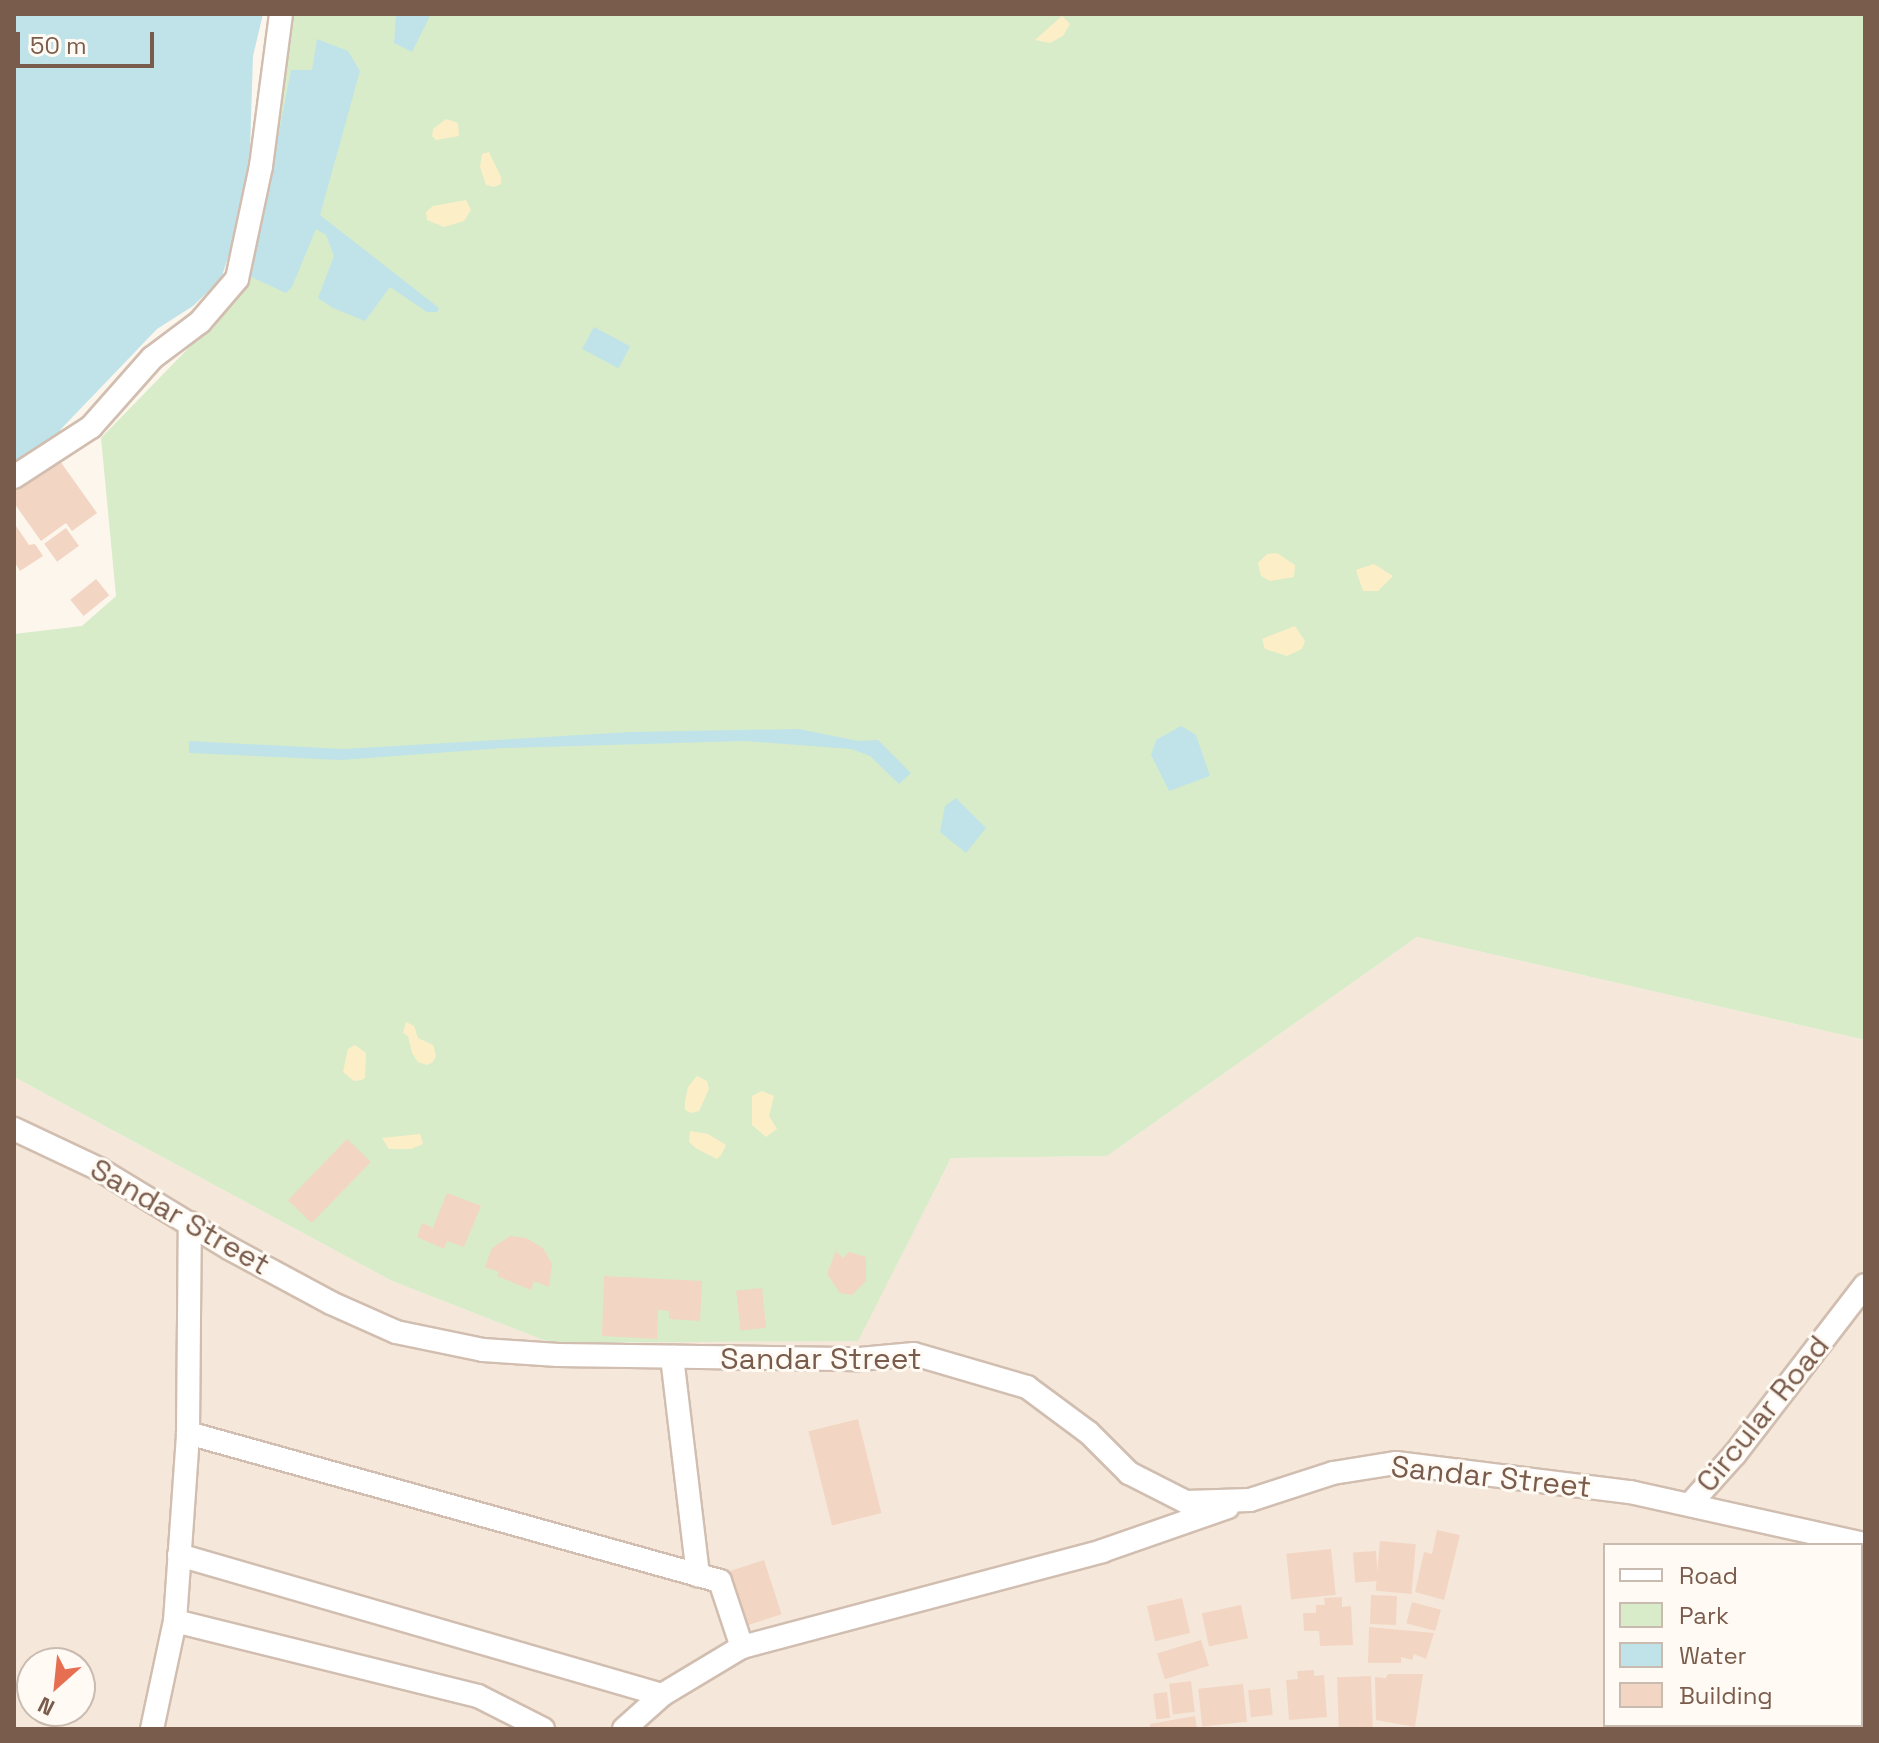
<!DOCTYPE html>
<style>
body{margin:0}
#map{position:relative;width:1879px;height:1743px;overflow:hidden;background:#fdf6ec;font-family:"Space Grotesk",sans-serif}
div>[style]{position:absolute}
.residential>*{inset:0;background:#f5e8da}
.green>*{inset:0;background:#d8ecc9}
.sand>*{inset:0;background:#fcefc7}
.water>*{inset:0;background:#bfe3e8;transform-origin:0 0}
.building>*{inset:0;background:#f3d5c3;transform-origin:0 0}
.roads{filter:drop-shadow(2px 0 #d1beb0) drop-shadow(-2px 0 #d1beb0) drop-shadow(0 2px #d1beb0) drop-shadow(0 -2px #d1beb0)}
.minor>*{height:22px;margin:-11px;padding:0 11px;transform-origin:11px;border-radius:11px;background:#fff}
span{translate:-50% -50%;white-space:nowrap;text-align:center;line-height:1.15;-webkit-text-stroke:6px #fffaf3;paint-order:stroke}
.street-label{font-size:30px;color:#7a5c4d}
.frame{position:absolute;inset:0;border:16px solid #7a5c4d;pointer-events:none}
.legend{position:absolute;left:1603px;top:1543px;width:260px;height:184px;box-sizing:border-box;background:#fffaf3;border:2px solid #cabbb1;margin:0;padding:10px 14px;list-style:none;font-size:24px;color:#7a5c4d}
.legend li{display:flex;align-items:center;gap:16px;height:40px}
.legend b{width:40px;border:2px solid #cabbb1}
.north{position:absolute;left:16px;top:1647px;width:80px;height:80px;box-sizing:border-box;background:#fffaf3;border:2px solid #cabbb1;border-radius:50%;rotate:207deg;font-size:22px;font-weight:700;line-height:32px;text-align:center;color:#7a5c4d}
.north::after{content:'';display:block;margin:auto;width:28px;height:36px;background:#e76f51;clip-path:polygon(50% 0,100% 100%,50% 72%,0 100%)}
.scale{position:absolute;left:16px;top:32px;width:138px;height:36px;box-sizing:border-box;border:4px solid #7a5c4d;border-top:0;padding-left:10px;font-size:24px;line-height:28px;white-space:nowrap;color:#7a5c4d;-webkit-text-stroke:6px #fffaf3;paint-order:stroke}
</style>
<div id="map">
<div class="residential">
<div style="clip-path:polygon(evenodd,1417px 937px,1865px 1040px,1865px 1729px,14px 1729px,14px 1077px,392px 1281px,551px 1343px,857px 1341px,951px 1158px,1107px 1156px,1417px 937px,1605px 1545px,1861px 1545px,1861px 1725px,1605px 1725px,1605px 1545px,1417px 937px,32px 1663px,80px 1663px,80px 1711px,32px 1711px,32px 1663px)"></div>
</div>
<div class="green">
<div style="clip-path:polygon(294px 14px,1865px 14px,1865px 1040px,1417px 937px,1107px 1156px,951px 1158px,858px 1341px,551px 1343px,392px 1281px,14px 1077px,14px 634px,82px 626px,116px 596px,101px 438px,243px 292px)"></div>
</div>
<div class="sand">
<div style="clip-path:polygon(1062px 16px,1070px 24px,1063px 36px,1050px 43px,1035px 40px)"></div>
<div style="clip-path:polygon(446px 119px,458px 123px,459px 136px,436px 140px,432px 136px,433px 129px)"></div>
<div style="clip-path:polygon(489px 152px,501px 177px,501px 184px,494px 187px,486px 185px,480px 167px,482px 154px)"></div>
<div style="clip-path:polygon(466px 200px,471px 210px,464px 221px,444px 227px,427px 220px,426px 212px,433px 206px)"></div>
<div style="clip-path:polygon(1277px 553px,1295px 565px,1294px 577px,1270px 581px,1261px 576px,1258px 563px,1267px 554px)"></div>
<div style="clip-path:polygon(1374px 564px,1393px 576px,1378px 591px,1363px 591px,1356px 570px)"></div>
<div style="clip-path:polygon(1295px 626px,1305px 641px,1302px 649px,1287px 656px,1265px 649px,1262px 639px)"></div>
<div style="clip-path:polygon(406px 1022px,414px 1026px,418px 1038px,433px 1045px,436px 1056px,433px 1062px,427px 1065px,418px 1062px,412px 1053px,408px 1036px,403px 1033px)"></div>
<div style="clip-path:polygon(355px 1045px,366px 1053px,365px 1078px,361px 1080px,354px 1081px,343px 1072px,348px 1049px)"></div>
<div style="clip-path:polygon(697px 1076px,707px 1081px,709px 1089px,699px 1111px,691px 1113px,685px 1110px,685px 1102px,688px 1087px)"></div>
<div style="clip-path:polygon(762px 1091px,774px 1096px,769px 1116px,777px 1129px,766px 1137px,752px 1125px,752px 1096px)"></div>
<div style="clip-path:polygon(690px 1131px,708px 1134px,726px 1145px,721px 1155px,717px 1159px,697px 1149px,689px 1142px)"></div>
<div style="clip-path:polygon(420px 1134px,423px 1144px,411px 1149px,389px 1149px,382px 1138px)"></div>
</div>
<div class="water">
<div style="clip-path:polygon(14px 14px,263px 14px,253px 56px,250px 149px,239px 223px,221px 279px,193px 306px,157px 329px,61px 429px,52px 448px,14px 476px)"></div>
<div style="clip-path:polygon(396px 14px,431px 14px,412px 52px,394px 43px)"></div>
<div style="clip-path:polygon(317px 39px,348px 51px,360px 71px,320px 215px,439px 308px,437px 312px,427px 312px,390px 287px,365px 321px,333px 308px,318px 298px,334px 256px,326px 235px,316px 229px,292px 287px,286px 293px,251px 277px,291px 70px,312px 70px)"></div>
<div style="left:594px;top:327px;width:41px;height:25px;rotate:28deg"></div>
<div style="clip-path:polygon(1181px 726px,1196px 735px,1210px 776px,1169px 791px,1151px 755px,1156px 740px)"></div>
<div style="clip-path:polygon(799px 729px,858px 741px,878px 740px,911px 773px,899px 784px,870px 756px,851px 749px,744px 741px,504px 748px,341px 760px,189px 753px,189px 741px,344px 749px,630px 732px)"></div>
<div style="clip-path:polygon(956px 798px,986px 828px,966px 853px,940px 832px,945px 806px)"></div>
</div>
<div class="building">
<div style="clip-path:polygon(55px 454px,97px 513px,72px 531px,66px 523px,41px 541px,14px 503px,14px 483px)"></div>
<div style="clip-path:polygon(14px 523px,29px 545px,35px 544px,43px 556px,20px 571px,14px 561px)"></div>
<div style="left:66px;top:528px;width:22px;height:27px;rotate:54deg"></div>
<div style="left:96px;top:579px;width:21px;height:33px;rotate:51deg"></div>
<div style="left:347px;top:1139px;width:33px;height:85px;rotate:44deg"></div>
<div style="clip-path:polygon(447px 1193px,481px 1206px,464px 1247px,447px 1241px,444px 1249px,417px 1237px,422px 1223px,433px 1228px)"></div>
<div style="clip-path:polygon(510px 1236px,526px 1238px,543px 1248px,552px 1264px,549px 1287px,534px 1281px,531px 1290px,497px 1276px,499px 1272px,485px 1267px,492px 1248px)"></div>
<div style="clip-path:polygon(836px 1251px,843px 1258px,849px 1252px,866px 1257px,866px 1281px,852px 1295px,840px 1293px,827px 1274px)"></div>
<div style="clip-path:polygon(604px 1276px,702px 1281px,700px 1321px,669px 1319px,669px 1311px,658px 1310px,657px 1339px,602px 1336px)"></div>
<div style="left:762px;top:1288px;width:40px;height:26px;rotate:84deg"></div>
<div style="left:858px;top:1419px;width:97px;height:51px;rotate:76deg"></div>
<div style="clip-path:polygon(1437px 1530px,1460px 1535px,1444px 1600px,1415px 1592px,1424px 1552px,1432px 1554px)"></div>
<div style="left:1380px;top:1541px;width:36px;height:50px;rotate:5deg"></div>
<div style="left:1331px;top:1549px;width:46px;height:45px;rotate:84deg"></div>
<div style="left:1376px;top:1551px;width:30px;height:23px;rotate:86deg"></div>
<div style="left:764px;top:1560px;width:57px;height:39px;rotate:72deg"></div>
<div style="left:1371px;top:1595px;width:26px;height:29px;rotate:2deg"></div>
<div style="clip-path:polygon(1342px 1597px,1342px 1607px,1351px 1606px,1353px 1645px,1320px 1646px,1319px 1631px,1304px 1631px,1303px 1613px,1316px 1613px,1316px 1605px,1325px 1605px,1324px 1598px)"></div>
<div style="left:1182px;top:1598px;width:36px;height:36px;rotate:77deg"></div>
<div style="left:1412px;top:1602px;width:30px;height:22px;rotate:15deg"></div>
<div style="left:1241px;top:1605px;width:34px;height:40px;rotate:78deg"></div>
<div style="clip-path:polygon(1369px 1627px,1434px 1633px,1426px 1659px,1414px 1654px,1412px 1660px,1401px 1657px,1401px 1663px,1368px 1663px)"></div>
<div style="left:1201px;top:1640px;width:27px;height:46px;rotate:73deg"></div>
<div style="clip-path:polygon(1314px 1670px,1314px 1676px,1324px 1675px,1327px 1717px,1289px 1720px,1286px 1680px,1298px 1679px,1297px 1671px)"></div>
<div style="clip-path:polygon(1388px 1674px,1423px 1674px,1415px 1727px,1376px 1720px,1375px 1677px,1386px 1678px)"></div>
<div style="left:1371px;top:1676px;width:53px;height:34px;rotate:88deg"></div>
<div style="left:1191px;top:1681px;width:31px;height:22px;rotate:83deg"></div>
<div style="left:1243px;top:1684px;width:38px;height:45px;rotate:84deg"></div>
<div style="left:1270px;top:1688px;width:27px;height:22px;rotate:84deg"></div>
<div style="left:1167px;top:1692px;width:26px;height:14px;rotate:83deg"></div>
<div style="clip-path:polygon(1195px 1716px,1197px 1729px,1150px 1729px,1150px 1724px)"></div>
</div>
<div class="roads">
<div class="minor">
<div style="left:14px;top:477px;width:92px;rotate:-33deg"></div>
<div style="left:91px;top:427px;width:92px;rotate:-48.5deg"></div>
<div style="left:152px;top:358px;width:60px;rotate:-36.9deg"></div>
<div style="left:200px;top:322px;width:57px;rotate:-49.3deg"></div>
<div style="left:237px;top:279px;width:116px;rotate:-78deg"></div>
<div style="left:261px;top:166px;width:153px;rotate:-82.5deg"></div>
<div style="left:14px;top:1129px;width:94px;rotate:25.2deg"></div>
<div style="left:99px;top:1169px;width:152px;rotate:31.3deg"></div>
<div style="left:229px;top:1248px;width:116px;rotate:28.3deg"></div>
<div style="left:331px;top:1303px;width:71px;rotate:24deg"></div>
<div style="left:396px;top:1332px;width:89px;rotate:11.7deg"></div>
<div style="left:483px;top:1350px;width:75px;rotate:3.8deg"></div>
<div style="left:558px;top:1355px;width:302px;rotate:0.8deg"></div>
<div style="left:860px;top:1359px;width:54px;rotate:-5.3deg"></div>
<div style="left:914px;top:1354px;width:118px;rotate:16.3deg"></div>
<div style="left:1027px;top:1387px;width:77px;rotate:36.6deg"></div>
<div style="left:1089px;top:1433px;width:57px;rotate:45deg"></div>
<div style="left:1129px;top:1473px;width:64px;rotate:27deg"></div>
<div style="left:1186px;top:1502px;width:64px;rotate:-1.8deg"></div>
<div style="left:1250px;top:1500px;width:87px;rotate:-18deg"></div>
<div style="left:1333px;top:1473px;width:64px;rotate:-9deg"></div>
<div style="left:1396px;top:1463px;width:236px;rotate:7.1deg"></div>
<div style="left:1630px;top:1492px;width:241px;rotate:12.5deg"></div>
<div style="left:672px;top:1357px;width:220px;rotate:83.2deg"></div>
<div style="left:188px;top:1433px;width:552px;rotate:15.55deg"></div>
<div style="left:720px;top:1581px;width:70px;rotate:71.6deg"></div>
<div style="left:1691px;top:1503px;width:66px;rotate:-48.1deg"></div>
<div style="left:1735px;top:1454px;width:213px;rotate:-52.4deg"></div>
<div style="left:179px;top:1555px;width:503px;rotate:16.16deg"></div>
<div style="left:1861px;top:1566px;width:14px;rotate:-73deg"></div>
<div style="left:175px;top:1621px;width:312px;rotate:13.9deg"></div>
<div style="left:478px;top:1696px;width:73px;rotate:26.9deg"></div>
<div style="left:152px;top:1729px;width:110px;rotate:-78deg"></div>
<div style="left:175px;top:1621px;width:188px;rotate:-86deg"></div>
<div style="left:188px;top:1433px;width:210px;rotate:-89.5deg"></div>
<div style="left:624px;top:1729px;width:51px;rotate:-41.8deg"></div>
<div style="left:662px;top:1695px;width:93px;rotate:-31deg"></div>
<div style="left:742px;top:1647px;width:373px;rotate:-14.9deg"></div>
<div style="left:1102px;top:1551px;width:133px;rotate:-19.2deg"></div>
<div style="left:1812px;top:1729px;width:4px;rotate:-76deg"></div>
</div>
</div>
<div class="street-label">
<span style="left:180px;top:1217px;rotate:30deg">Sandar Street</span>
<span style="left:821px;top:1359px">Sandar Street</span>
<span style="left:1763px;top:1414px;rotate:-51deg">Circular Road</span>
<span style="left:1491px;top:1477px;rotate:6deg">Sandar Street</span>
</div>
<div class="frame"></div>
<ul class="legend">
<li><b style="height:10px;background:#fff"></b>Road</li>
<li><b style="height:22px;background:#d8ecc9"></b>Park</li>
<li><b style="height:22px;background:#bfe3e8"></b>Water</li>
<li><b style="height:22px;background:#f3d5c3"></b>Building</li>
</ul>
<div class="north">N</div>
<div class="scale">50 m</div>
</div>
